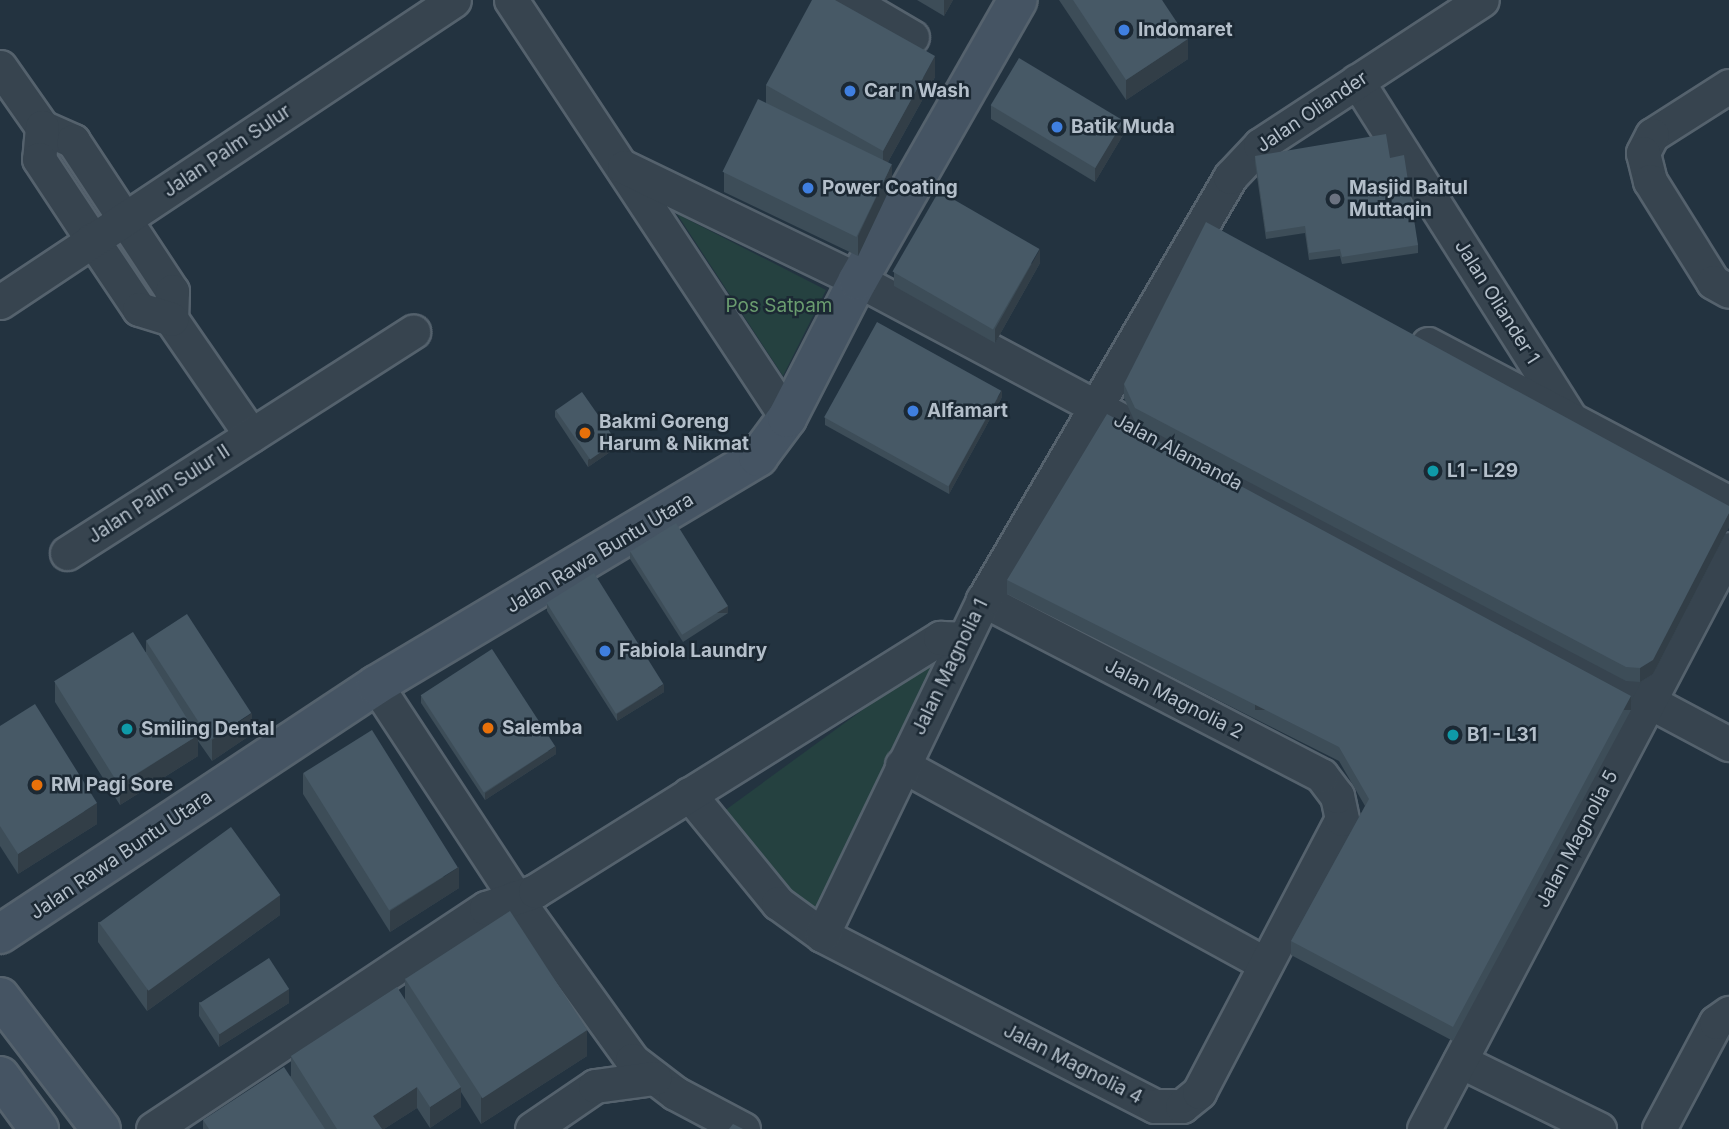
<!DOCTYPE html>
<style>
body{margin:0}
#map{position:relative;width:1729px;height:1129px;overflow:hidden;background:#233340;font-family:Inter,sans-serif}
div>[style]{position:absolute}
.green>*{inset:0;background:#254140}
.roads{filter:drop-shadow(2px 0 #55626d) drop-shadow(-2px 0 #55626d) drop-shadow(0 2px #55626d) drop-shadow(0 -2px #55626d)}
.street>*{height:33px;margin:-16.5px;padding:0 16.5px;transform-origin:16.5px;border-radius:16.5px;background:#37444f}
.secondary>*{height:38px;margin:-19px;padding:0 19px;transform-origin:19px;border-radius:19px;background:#455463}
.wall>*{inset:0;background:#3d4d58}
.shaded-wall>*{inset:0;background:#323e47;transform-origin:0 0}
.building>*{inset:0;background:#475966;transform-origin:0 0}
.dots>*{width:19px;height:19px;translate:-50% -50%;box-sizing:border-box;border:4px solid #1c2934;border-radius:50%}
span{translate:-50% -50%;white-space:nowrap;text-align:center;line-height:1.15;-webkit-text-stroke:5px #1c2934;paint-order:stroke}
.poi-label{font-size:19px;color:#b4bfca;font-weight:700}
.left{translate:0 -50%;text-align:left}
.street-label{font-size:19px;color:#b4bfca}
.park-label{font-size:19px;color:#6a9c6f}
</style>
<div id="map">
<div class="green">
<div style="clip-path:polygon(677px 214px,826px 290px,783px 376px)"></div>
<div style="clip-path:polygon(946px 649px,814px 921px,720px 814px)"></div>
</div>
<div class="roads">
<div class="street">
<div style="left:511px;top:0;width:501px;rotate:56.56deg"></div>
<div style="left:849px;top:0;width:73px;rotate:30.4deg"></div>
<div style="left:0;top:67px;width:73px;rotate:55deg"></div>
<div style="left:42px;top:127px;width:34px;rotate:24deg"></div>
<div style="left:73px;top:141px;width:180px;rotate:56.6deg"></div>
<div style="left:172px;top:291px;width:28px;rotate:92deg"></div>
<div style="left:171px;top:319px;width:141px;rotate:55.4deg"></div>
<div style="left:1357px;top:81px;width:396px;rotate:57.7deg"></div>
<div style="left:1729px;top:86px;width:91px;rotate:147.5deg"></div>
<div style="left:1652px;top:135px;width:20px;rotate:117deg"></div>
<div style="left:1643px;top:153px;width:29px;rotate:76deg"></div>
<div style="left:1650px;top:181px;width:119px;rotate:58deg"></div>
<div style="left:1713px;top:282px;width:18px;rotate:29deg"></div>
<div style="left:42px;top:127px;width:32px;rotate:95deg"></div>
<div style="left:39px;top:159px;width:96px;rotate:56.5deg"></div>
<div style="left:92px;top:239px;width:84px;rotate:56.1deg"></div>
<div style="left:139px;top:309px;width:34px;rotate:17deg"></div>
<div style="left:624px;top:167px;width:260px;rotate:25.8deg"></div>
<div style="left:858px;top:280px;width:987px;rotate:28.05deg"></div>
<div style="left:0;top:302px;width:545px;rotate:-33.63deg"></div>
<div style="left:1428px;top:344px;width:340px;rotate:27.8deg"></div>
<div style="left:67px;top:553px;width:411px;rotate:-32.6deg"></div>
<div style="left:376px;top:685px;width:254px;rotate:56.7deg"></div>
<div style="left:515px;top:897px;width:201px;rotate:54.3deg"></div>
<div style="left:632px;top:1060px;width:54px;rotate:37.5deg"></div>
<div style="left:675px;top:1093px;width:77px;rotate:27.9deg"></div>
<div style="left:902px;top:765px;width:414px;rotate:28.7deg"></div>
<div style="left:689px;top:794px;width:141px;rotate:50.8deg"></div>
<div style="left:778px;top:903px;width:54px;rotate:36deg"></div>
<div style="left:822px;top:935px;width:374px;rotate:27.2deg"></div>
<div style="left:1155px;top:1106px;width:27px"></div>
<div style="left:1182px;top:1106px;width:22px;rotate:-39deg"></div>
<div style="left:1199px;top:1092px;width:308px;rotate:-62.4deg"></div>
<div style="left:1342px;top:819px;width:24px;rotate:-102deg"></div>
<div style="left:1337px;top:796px;width:26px;rotate:-127deg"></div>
<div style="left:1321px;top:775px;width:381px;rotate:-152.6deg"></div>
<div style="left:822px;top:935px;width:372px;rotate:-64.3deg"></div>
<div style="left:983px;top:600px;width:490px;rotate:-59.7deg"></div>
<div style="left:1230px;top:177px;width:44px;rotate:-46.8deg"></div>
<div style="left:1260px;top:145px;width:265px;rotate:-33.2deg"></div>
<div style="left:1460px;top:1061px;width:155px;rotate:26.1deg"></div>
<div style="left:153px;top:1129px;width:400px;rotate:-33.6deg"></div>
<div style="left:486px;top:908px;width:52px;rotate:-19.1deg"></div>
<div style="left:535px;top:891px;width:478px;rotate:-32deg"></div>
<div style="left:940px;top:638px;width:24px;rotate:2deg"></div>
<div style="left:532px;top:1129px;width:76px;rotate:-34.3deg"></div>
<div style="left:595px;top:1086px;width:60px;rotate:-7.7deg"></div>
<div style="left:1424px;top:1129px;width:655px;rotate:-62.26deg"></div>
<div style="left:1659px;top:1129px;width:121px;rotate:-62deg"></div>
<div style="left:1716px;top:1022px;width:16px;rotate:-35deg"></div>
</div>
<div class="secondary">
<div style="left:0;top:934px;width:451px;rotate:-33.5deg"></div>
<div style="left:376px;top:685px;width:445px;rotate:-30.8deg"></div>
<div style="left:758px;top:457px;width:49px;rotate:-53.4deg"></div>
<div style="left:787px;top:418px;width:155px;rotate:-62.8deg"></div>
<div style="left:858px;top:280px;width:322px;rotate:-60.3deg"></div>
<div style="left:0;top:997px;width:166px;rotate:52.6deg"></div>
<div style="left:0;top:1076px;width:66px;rotate:53.7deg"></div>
</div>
</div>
<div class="wall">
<div style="clip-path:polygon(917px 0,953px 0,944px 16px)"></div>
<div style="clip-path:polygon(1059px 0,1162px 0,1188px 59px,1126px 100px)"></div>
<div style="clip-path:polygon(935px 77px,888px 162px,892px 184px,858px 256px,724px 192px,724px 172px,766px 103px,766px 85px)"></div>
<div style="clip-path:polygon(991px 105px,1123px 135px,1095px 182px,991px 119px)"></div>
<div style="clip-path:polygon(1255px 156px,1390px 158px,1418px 245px,1418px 253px,1342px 264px,1340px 256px,1309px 260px,1305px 233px,1266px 239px,1255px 163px)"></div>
<div style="clip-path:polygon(1040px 263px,995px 343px,894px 286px,894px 272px)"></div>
<div style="clip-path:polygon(1124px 384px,1729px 506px,1729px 527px,1653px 674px,1640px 682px,1626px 681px,1135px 422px,1124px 398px)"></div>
<div style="clip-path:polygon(1002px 397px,949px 494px,825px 425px,825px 418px)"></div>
<div style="clip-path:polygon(555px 410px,616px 448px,588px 467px,555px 417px)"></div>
<div style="clip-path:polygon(630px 552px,728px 613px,683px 642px,630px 559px)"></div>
<div style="clip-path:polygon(1007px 580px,1631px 710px,1453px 1041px,1291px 955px,1291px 941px,1365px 806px,1339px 761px,1007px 594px)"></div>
<div style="clip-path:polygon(547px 603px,664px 692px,617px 721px,547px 611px)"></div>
<div style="clip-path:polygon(146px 641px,252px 734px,212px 761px,198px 741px,198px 756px,120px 805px,55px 702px,55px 682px,146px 652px)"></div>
<div style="clip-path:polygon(421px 696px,556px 754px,485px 800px,421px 703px)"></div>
<div style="clip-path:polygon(0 726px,97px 824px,18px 874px,0 846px)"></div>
<div style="clip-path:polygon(303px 773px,459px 888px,390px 932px,303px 794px)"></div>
<div style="clip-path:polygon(280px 915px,147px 1011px,98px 942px,98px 922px)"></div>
<div style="clip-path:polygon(405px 978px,587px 1056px,481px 1124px,461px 1092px,461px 1107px,430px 1128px,417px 1108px,384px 1129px,203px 1129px,203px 1120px,291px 1076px,291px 1056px,405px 999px)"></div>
<div style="clip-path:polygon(199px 1002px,289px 1003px,219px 1047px,199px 1016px)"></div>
</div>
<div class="shaded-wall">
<div style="clip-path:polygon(944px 0,953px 0,944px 16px)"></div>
<div style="clip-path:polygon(1188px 39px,1188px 59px,1126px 100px,1126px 80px)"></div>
<div style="clip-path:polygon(935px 56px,935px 77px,883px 171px,883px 151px)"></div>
<div style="clip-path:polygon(1123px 121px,1123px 135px,1095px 182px,1095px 168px)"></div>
<div style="clip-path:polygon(892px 164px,892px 184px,858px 256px,858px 236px)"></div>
<div style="clip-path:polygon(1040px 249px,1040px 263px,995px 343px,995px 329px)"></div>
<div style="clip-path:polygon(1002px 390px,1002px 397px,949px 494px,949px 486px)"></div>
<div style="clip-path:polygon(616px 441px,616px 448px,588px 467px,588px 460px)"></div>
<div style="clip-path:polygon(1729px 513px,1729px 527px,1653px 674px,1640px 682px,1640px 668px)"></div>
<div style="left:728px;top:606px;width:7px;height:54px;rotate:90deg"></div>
<div style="clip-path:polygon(664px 684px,664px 692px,617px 721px,617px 714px)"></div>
<div style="left:1631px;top:696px;width:14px;height:376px;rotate:90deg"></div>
<div style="clip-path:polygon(252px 713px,252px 734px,212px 761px,212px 740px)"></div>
<div style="clip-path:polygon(198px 735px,198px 756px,120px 805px,120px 785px)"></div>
<div style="clip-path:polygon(556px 746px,556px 754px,485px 800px,485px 793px)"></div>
<div style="clip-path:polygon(97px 803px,97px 824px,18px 874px,18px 854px)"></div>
<div style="clip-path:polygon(459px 867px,459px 888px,390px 932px,390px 911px)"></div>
<div style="clip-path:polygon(280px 895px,280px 915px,147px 1011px,147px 990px)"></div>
<div style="clip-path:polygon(289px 989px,289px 1003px,219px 1047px,219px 1033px)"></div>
<div style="clip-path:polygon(587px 1030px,587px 1056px,481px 1124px,481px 1098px)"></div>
<div style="clip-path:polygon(417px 1087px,417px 1108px,384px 1129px,373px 1129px,373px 1116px)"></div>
<div style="clip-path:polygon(461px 1087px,461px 1107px,430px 1128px,430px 1107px)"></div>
</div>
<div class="building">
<div style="clip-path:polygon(812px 0,835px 0,935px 56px,883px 151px,766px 85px)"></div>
<div style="clip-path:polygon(1073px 0,1162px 0,1188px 39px,1126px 80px)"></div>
<div style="left:1019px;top:58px;width:122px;height:55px;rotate:31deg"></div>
<div style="left:758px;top:99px;width:149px;height:81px;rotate:26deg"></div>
<div style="clip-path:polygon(1386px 134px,1390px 158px,1404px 155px,1418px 245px,1342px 257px,1340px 249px,1309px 253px,1305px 226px,1266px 232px,1255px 156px)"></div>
<div style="left:939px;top:191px;width:116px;height:93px;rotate:30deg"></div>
<div style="clip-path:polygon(1206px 222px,1729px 506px,1729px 513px,1653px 660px,1640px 668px,1626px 667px,1135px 408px,1124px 384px)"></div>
<div style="left:877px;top:322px;width:142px;height:109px;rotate:29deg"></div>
<div style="left:582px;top:392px;width:60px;height:32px;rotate:55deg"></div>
<div style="clip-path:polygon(1107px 414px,1631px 696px,1453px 1027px,1291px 941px,1369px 799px,1339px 747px,1007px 580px)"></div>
<div style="left:676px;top:523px;width:98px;height:54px;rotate:58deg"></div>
<div style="left:594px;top:573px;width:131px;height:56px;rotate:58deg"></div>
<div style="left:187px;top:614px;width:118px;height:49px;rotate:57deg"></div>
<div style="left:133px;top:632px;width:122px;height:93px;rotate:58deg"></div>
<div style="left:492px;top:649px;width:116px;height:85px;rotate:57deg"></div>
<div style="clip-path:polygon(35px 704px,97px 803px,18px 854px,0 826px,0 726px)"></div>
<div style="left:372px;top:730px;width:162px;height:81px;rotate:58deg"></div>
<div style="left:231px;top:827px;width:84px;height:163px;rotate:54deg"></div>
<div style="left:510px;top:911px;width:142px;height:125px;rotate:57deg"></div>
<div style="left:269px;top:958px;width:37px;height:83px;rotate:57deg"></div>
<div style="clip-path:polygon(397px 987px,461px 1087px,430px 1107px,417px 1087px,373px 1116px,382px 1129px,337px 1129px,291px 1056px)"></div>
<div style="clip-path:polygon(284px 1067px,325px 1129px,209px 1129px,203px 1120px)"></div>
<div style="clip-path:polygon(733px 1124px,743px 1129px,729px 1129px)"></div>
</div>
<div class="dots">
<div style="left:1124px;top:30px;background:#3f7fe0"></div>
<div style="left:850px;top:91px;background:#3f7fe0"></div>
<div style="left:1057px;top:127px;background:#3f7fe0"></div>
<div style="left:808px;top:188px;background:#3f7fe0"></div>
<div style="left:1335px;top:199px;background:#6b7280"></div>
<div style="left:913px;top:411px;background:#3f7fe0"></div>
<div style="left:585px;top:433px;background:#e8710a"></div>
<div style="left:1433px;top:471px;background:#0f9aa8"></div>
<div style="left:605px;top:651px;background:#3f7fe0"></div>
<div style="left:488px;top:728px;background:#e8710a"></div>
<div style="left:127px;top:729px;background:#0f9aa8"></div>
<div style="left:1453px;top:735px;background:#0f9aa8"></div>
<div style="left:37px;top:785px;background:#e8710a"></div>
</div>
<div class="poi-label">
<span class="left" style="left:1138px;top:30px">Indomaret</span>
<span class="left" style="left:864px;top:91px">Car n Wash</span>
<span class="left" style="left:1071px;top:127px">Batik Muda</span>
<span class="left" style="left:822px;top:188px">Power Coating</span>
<span class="left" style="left:1349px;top:199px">Masjid Baitul<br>Muttaqin</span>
<span class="left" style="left:927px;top:411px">Alfamart</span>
<span class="left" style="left:599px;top:433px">Bakmi Goreng<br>Harum &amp; Nikmat</span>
<span class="left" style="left:1447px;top:471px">L1 - L29</span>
<span class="left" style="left:619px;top:651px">Fabiola Laundry</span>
<span class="left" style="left:502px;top:728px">Salemba</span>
<span class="left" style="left:141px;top:729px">Smiling Dental</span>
<span class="left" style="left:1467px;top:735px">B1 - L31</span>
<span class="left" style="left:51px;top:785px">RM Pagi Sore</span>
</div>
<div class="street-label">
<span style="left:1312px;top:112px;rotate:-34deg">Jalan Oliander</span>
<span style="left:227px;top:151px;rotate:-34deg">Jalan Palm Sulur</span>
<span style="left:1497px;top:302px;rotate:58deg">Jalan Oliander 1</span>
<span style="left:1178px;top:452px;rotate:28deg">Jalan Alamanda</span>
<span style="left:159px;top:494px;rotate:-33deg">Jalan Palm Sulur II</span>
<span style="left:600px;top:553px;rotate:-31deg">Jalan Rawa Buntu Utara</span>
<span style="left:950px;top:667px;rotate:-64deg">Jalan Magnolia 1</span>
<span style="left:1174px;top:699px;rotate:27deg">Jalan Magnolia 2</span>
<span style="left:1577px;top:839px;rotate:-62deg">Jalan Magnolia 5</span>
<span style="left:121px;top:855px;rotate:-34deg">Jalan Rawa Buntu Utara</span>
<span style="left:1073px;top:1064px;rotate:27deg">Jalan Magnolia 4</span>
</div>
<div class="park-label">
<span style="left:779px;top:306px">Pos Satpam</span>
</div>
</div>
